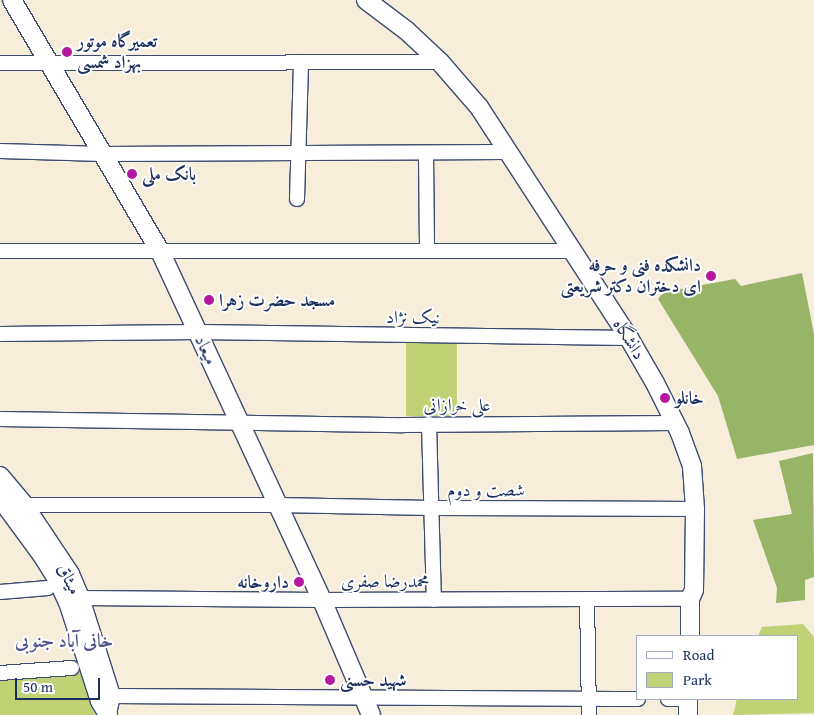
<!DOCTYPE html>
<meta charset="utf-8">
<style>
body{margin:0}
#map{position:relative;width:814px;height:715px;overflow:hidden;background:#f6eddb;font-family:"Gentium Book Plus",Amiri,serif}
div>[style]{position:absolute}
.green>*{inset:0;background:#c0d275;transform-origin:0 0}
.forest>*{inset:0;background:#98b466}
.roads{filter:drop-shadow(1px 0 #3c4c71) drop-shadow(-1px 0 #3c4c71) drop-shadow(0 1px #3c4c71) drop-shadow(0 -1px #3c4c71)}
.minor>*{height:14px;margin:-7px;padding:0 7px;transform-origin:7px;border-radius:7px;background:#fff}
.tertiary>*{height:18px;margin:-9px;padding:0 9px;transform-origin:9px;border-radius:9px;background:#fff}
.dots>*{width:14px;height:14px;translate:-50% -50%;box-sizing:border-box;border:2px solid #fff;border-radius:50%}
span{translate:-50% -50%;white-space:nowrap;text-align:center;line-height:1.15;-webkit-text-stroke:4px #fff;paint-order:stroke}
.poi-label{font-size:18px;color:#1b2f5e;font-weight:700}
.left{translate:0 -50%;text-align:left}
.right{translate:-100% -50%;text-align:right}
.street-label{font-size:18px;color:#1b2f5e}
.neighbourhood-label{font-size:19px;color:#51538a;font-weight:700}
.legend{position:absolute;left:636px;top:635px;width:162px;height:65px;box-sizing:border-box;background:#fff;border:1px solid #a4acbf;margin:0;padding:6px 9px;list-style:none;font-size:15px;color:#1b2f5e}
.legend li{display:flex;align-items:center;gap:10px;height:25px}
.legend b{width:25px;border:1px solid #a4acbf}
.scale{position:absolute;left:15px;top:678px;width:85px;height:22px;box-sizing:border-box;border:2px solid #1b2f5e;border-top:0;padding-left:6px;font-size:15px;line-height:18px;white-space:nowrap;color:#1b2f5e;-webkit-text-stroke:4px #fff;paint-order:stroke}
</style>
<div id="map">
<div class="green">
<div style="left:406px;top:341px;width:51px;height:75px"></div>
<div style="clip-path:polygon(803px 624px,814px 637px,814px 713px,733px 715px,737px 699px,798px 699px,798px 636px,758px 636px,762px 627px)"></div>
<div style="clip-path:polygon(81px 673px,95px 715px,0 715px,0 680px)"></div>
</div>
<div class="forest">
<div style="clip-path:polygon(802px 273px,814px 334px,814px 445px,737px 459px,718px 396px,658px 299px,664px 292px,735px 279px,741px 286px)"></div>
<div style="clip-path:polygon(813px 453px,814px 577px,805px 580px,805px 600px,776px 603px,777px 588px,753px 520px,792px 514px,779px 461px)"></div>
</div>
<div class="roads">
<div class="minor">
<div style="left:0;top:63px;width:440px;rotate:-0.1deg"></div>
<div style="left:0;top:151px;width:103px;rotate:1.7deg"></div>
<div style="left:103px;top:154px;width:405px;rotate:-0.3deg"></div>
<div style="left:426px;top:153px;width:98px;rotate:89.4deg"></div>
<div style="left:297px;top:199px;width:137px;rotate:-88.3deg"></div>
<div style="left:0;top:251px;width:572px"></div>
<div style="left:0;top:334px;width:198px;rotate:-0.6deg"></div>
<div style="left:198px;top:332px;width:431px;rotate:0.8deg"></div>
<div style="left:0;top:419px;width:403px;rotate:0.9deg"></div>
<div style="left:403px;top:425px;width:271px;rotate:-0.4deg"></div>
<div style="left:429px;top:424px;width:176px;rotate:88.4deg"></div>
<div style="left:24px;top:505px;width:253px"></div>
<div style="left:277px;top:505px;width:155px;rotate:1.1deg"></div>
<div style="left:432px;top:508px;width:263px;rotate:0.2deg"></div>
<div style="left:0;top:592px;width:48px;rotate:-4.8deg"></div>
<div style="left:80px;top:598px;width:242px;rotate:0.5deg"></div>
<div style="left:322px;top:600px;width:368px;rotate:-0.2deg"></div>
<div style="left:587px;top:599px;width:116px;rotate:89deg"></div>
<div style="left:0;top:673px;width:72px;rotate:-4deg"></div>
<div style="left:111px;top:696px;width:527px;rotate:0.33deg"></div>
<div style="left:668px;top:699px;width:20px"></div>
</div>
<div class="tertiary">
<div style="left:12px;top:0;width:291px;rotate:59.5deg"></div>
<div style="left:160px;top:251px;width:385px;rotate:65.1deg"></div>
<div style="left:322px;top:600px;width:125px;rotate:66.9deg"></div>
<div style="left:366px;top:0;width:51px;rotate:37.1deg"></div>
<div style="left:407px;top:31px;width:45px;rotate:43.2deg"></div>
<div style="left:440px;top:62px;width:60px;rotate:49.1deg"></div>
<div style="left:479px;top:107px;width:275px;rotate:57deg"></div>
<div style="left:629px;top:338px;width:52px;rotate:60deg"></div>
<div style="left:655px;top:383px;width:56px;rotate:63.4deg"></div>
<div style="left:680px;top:433px;width:35px;rotate:70deg"></div>
<div style="left:692px;top:466px;width:43px;rotate:86deg"></div>
<div style="left:695px;top:509px;width:81px;rotate:90.7deg"></div>
<div style="left:694px;top:590px;width:10px;rotate:114deg"></div>
<div style="left:690px;top:599px;width:37px;rotate:90deg"></div>
<div style="left:0;top:476px;width:38px;rotate:50deg"></div>
<div style="left:24px;top:505px;width:83px;rotate:56.3deg"></div>
<div style="left:70px;top:574px;width:26px;rotate:67deg"></div>
<div style="left:80px;top:598px;width:103px;rotate:72.4deg"></div>
<div style="left:111px;top:696px;width:18px;rotate:103deg"></div>
<div style="left:0;top:498px;width:71px;rotate:53.6deg"></div>
<div style="left:42px;top:555px;width:31px;rotate:58deg"></div>
<div style="left:58px;top:581px;width:23px;rotate:65deg"></div>
<div style="left:68px;top:602px;width:104px;rotate:72.1deg"></div>
<div style="left:100px;top:701px;width:16px;rotate:60deg"></div>
<div style="left:688px;top:715px;width:16px;rotate:-90deg"></div>
</div>
</div>
<div class="dots">
<div style="left:67px;top:52px;background:#b5179e"></div>
<div style="left:132px;top:174px;background:#b5179e"></div>
<div style="left:711px;top:276px;background:#b5179e"></div>
<div style="left:209px;top:300px;background:#b5179e"></div>
<div style="left:665px;top:398px;background:#b5179e"></div>
<div style="left:299px;top:582px;background:#b5179e"></div>
<div style="left:330px;top:680px;background:#b5179e"></div>
</div>
<div class="poi-label">
<span class="left" style="left:77px;top:52px">تعمیرگاه موتور<br>بهزاد شمسی</span>
<span class="left" style="left:142px;top:174px">بانک ملی</span>
<span class="right" style="left:701px;top:276px">دانشکده فنی و حرفه<br>ای دختران دکتر شریعتی</span>
<span class="left" style="left:219px;top:300px">مسجد حضرت زهرا</span>
<span class="left" style="left:675px;top:398px">خانلو</span>
<span class="right" style="left:289px;top:582px">داروخانه</span>
<span class="left" style="left:340px;top:680px">شهید حسنی</span>
</div>
<div class="street-label">
<span style="left:413px;top:317px">نیک نژاد</span>
<span style="left:629px;top:339px;rotate:58deg">دانشگاه</span>
<span style="left:206px;top:350px;rotate:65deg">میعاد</span>
<span style="left:457px;top:405px">علی خرازانی</span>
<span style="left:486px;top:490px">شصت و دوم</span>
<span style="left:69px;top:579px;rotate:63deg">میثاق</span>
<span style="left:385px;top:581px">محمدرضا صفری</span>
</div>
<div class="neighbourhood-label">
<span style="left:64px;top:641px">خانی آباد جنوبی</span>
</div>
<ul class="legend">
<li><b style="height:6px;background:#fff"></b>Road</li>
<li><b style="height:14px;background:#c0d275"></b>Park</li>
</ul>
<div class="scale">50 m</div>
</div>
